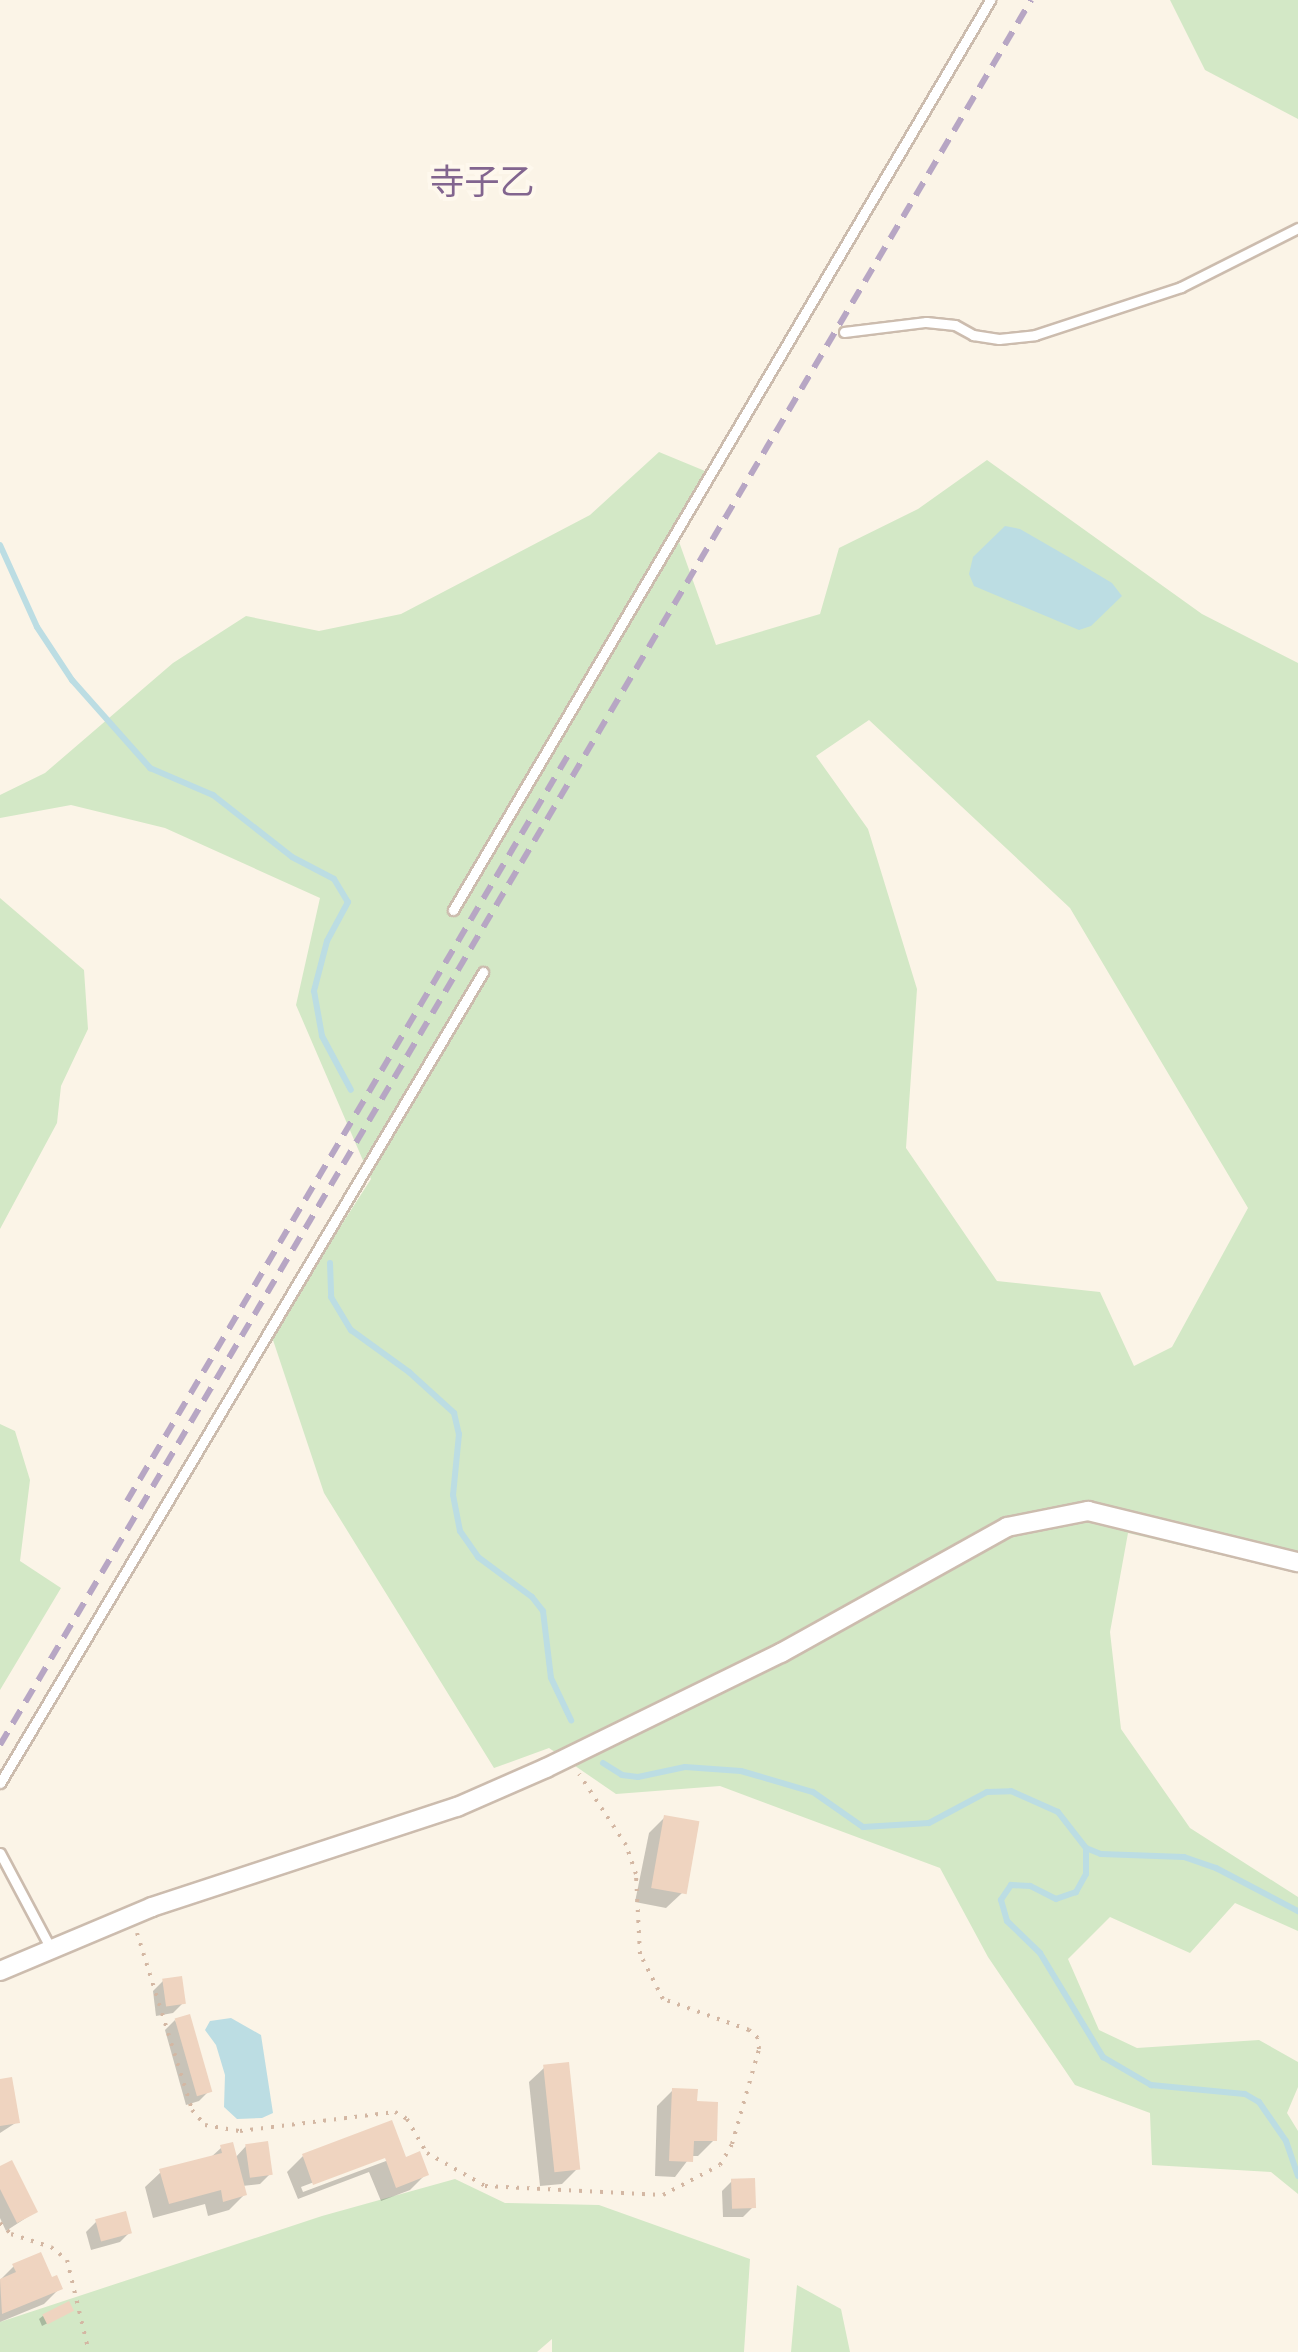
<!DOCTYPE html>
<meta charset="utf-8">
<style>
body{margin:0}
#map{position:relative;width:1298px;height:2352px;overflow:hidden;background:#fbf4e7;font-family:Inter,"Noto Sans JP",sans-serif}
div>[style]{position:absolute}
.green>*{inset:0;background:#d3e8c6}
.water>*{inset:0;background:#bcdde3}
.shadow>*{inset:0;background:#0003}
.stream>*{height:6px;margin:-3px;padding:0 3px;transform-origin:3px;border-radius:3px;background:#bcdde3}
.building>*{inset:0;background:#efd4c0;transform-origin:0 0}
.path>*{height:4px;margin-top:-2px;transform-origin:0;background:repeating-linear-gradient(90deg,#d3b7a3 0 2.5px,transparent 0 10.5px)}
.roads{filter:drop-shadow(2px 0 #ccbcae) drop-shadow(-2px 0 #ccbcae) drop-shadow(0 2px #ccbcae) drop-shadow(0 -2px #ccbcae)}
.service>*{height:9px;margin:-4.5px;padding:0 4.5px;transform-origin:4.5px;border-radius:4.5px;background:#fff}
.minor>*{height:18px;margin:-9px;padding:0 9px;transform-origin:9px;border-radius:9px;background:#fff}
.rail>*{height:6px;margin-top:-3px;transform-origin:0;background:repeating-linear-gradient(90deg,#b7a6c4 0 15px,transparent 0 25px)}
span{translate:-50% -50%;white-space:nowrap;text-align:center;line-height:1.15;-webkit-text-stroke:8px #fef8ed;paint-order:stroke}
.quarter-label{font-size:35px;color:#82658f}
</style>
<div id="map">
<div class="green">
<div style="clip-path:polygon(1170px 0,1298px 0,1298px 119px,1205px 70px)"></div>
<div style="clip-path:polygon(evenodd,659px 452px,705px 471px,673px 525px,716px 645px,820px 614px,839px 548px,918px 509px,987px 460px,1202px 614px,1298px 663px,1298px 1573px,1128px 1533px,1110px 1632px,1121px 1729px,1190px 1828px,1298px 1897px,1298px 1931px,1235px 1903px,1190px 1953px,1110px 1917px,1068px 1959px,1099px 2030px,1137px 2048px,1259px 2040px,1298px 2062px,1298px 2087px,1287px 2113px,1298px 2131px,1298px 2194px,1271px 2172px,1152px 2165px,1150px 2113px,1075px 2085px,988px 1957px,940px 1868px,720px 1786px,616px 1794px,549px 1748px,494px 1768px,324px 1493px,271px 1334px,371px 1179px,296px 1005px,320px 898px,165px 828px,71px 805px,0 818px,0 795px,45px 773px,173px 663px,246px 616px,319px 631px,401px 614px,590px 515px,659px 452px,869px 720px,1070px 908px,1248px 1208px,1172px 1347px,1134px 1366px,1100px 1292px,997px 1281px,906px 1148px,917px 989px,868px 829px,816px 756px,869px 720px)"></div>
<div style="clip-path:polygon(0 898px,84px 970px,88px 1029px,61px 1086px,57px 1123px,0 1229px)"></div>
<div style="clip-path:polygon(0 1424px,15px 1431px,30px 1480px,20px 1561px,61px 1588px,0 1690px)"></div>
<div style="clip-path:polygon(455px 2179px,505px 2203px,599px 2205px,750px 2259px,744px 2352px,552px 2352px,552px 2339px,537px 2352px,0 2352px,0 2322px,322px 2216px)"></div>
<div style="clip-path:polygon(797px 2285px,841px 2309px,850px 2352px,791px 2352px)"></div>
</div>
<div class="water">
<div style="clip-path:polygon(1005px 526px,1020px 529px,1072px 559px,1112px 583px,1122px 596px,1091px 626px,1079px 630px,974px 586px,969px 574px,973px 557px)"></div>
<div style="clip-path:polygon(231px 2018px,261px 2035px,273px 2113px,262px 2118px,237px 2119px,224px 2107px,225px 2075px,216px 2045px,205px 2030px,210px 2021px)"></div>
</div>
<div class="shadow">
<div style="clip-path:polygon(665px 1817px,682px 1893px,666px 1908px,635px 1902px,649px 1833px)"></div>
<div style="clip-path:polygon(163px 1981px,183px 2003px,173px 2013px,156px 2016px,153px 1991px)"></div>
<div style="clip-path:polygon(175px 2020px,209px 2091px,199px 2101px,186px 2105px,165px 2030px)"></div>
<div style="clip-path:polygon(545px 2067px,578px 2168px,562px 2184px,540px 2186px,529px 2082px)"></div>
<div style="clip-path:polygon(0 2082px,17px 2122px,0 2133px)"></div>
<div style="clip-path:polygon(673px 2090px,695px 2104px,714px 2140px,698px 2156px,691px 2156px,675px 2177px,655px 2176px,657px 2106px)"></div>
<div style="clip-path:polygon(evenodd,391px 2123px,405px 2160px,426px 2174px,410px 2190px,381px 2201px,369px 2172px,298px 2199px,287px 2172px,303px 2156px,391px 2123px,386px 2155px,386px 2161px,303px 2192px,301px 2187px,386px 2155px)"></div>
<div style="clip-path:polygon(246px 2146px,270px 2174px,260px 2184px,242px 2186px,244px 2195px,229px 2210px,208px 2216px,205px 2204px,153px 2218px,145px 2187px,161px 2172px,210px 2158px,221px 2148px,235px 2158px)"></div>
<div style="clip-path:polygon(0 2169px,35px 2212px,6px 2231px,0 2218px)"></div>
<div style="clip-path:polygon(732px 2181px,753px 2207px,743px 2217px,723px 2217px,722px 2191px)"></div>
<div style="clip-path:polygon(96px 2222px,130px 2232px,120px 2242px,91px 2250px,86px 2232px)"></div>
<div style="clip-path:polygon(14px 2266px,60px 2288px,44px 2304px,0 2322px,0 2280px)"></div>
<div style="clip-path:polygon(71px 2311px,42px 2326px,39px 2319px,44px 2315px)"></div>
</div>
<div class="stream">
<div style="left:0;top:545px;width:90px;rotate:65.7deg"></div>
<div style="left:37px;top:627px;width:64px;rotate:56.6deg"></div>
<div style="left:72px;top:680px;width:118px;rotate:48.4deg"></div>
<div style="left:150px;top:768px;width:69px;rotate:23.2deg"></div>
<div style="left:213px;top:795px;width:100px;rotate:38.1deg"></div>
<div style="left:292px;top:857px;width:47px;rotate:27.6deg"></div>
<div style="left:334px;top:879px;width:27px;rotate:59deg"></div>
<div style="left:348px;top:902px;width:44px;rotate:118.3deg"></div>
<div style="left:327px;top:941px;width:52px;rotate:104.6deg"></div>
<div style="left:314px;top:991px;width:46px;rotate:79.9deg"></div>
<div style="left:322px;top:1036px;width:61px;rotate:61.8deg"></div>
<div style="left:330px;top:1263px;width:34px;rotate:88deg"></div>
<div style="left:331px;top:1297px;width:39px;rotate:59deg"></div>
<div style="left:351px;top:1330px;width:72px;rotate:35.9deg"></div>
<div style="left:409px;top:1372px;width:61px;rotate:42.3deg"></div>
<div style="left:454px;top:1413px;width:22px;rotate:77deg"></div>
<div style="left:459px;top:1434px;width:61px;rotate:95.6deg"></div>
<div style="left:453px;top:1495px;width:37px;rotate:79deg"></div>
<div style="left:460px;top:1531px;width:32px;rotate:55deg"></div>
<div style="left:478px;top:1557px;width:67px;rotate:36.5deg"></div>
<div style="left:532px;top:1597px;width:18px;rotate:52deg"></div>
<div style="left:543px;top:1611px;width:67px;rotate:83.2deg"></div>
<div style="left:551px;top:1678px;width:47px;rotate:64.5deg"></div>
<div style="left:603px;top:1763px;width:22px;rotate:32deg"></div>
<div style="left:622px;top:1775px;width:16px;rotate:7deg"></div>
<div style="left:638px;top:1777px;width:48px;rotate:-12deg"></div>
<div style="left:685px;top:1767px;width:56px;rotate:4.1deg"></div>
<div style="left:741px;top:1771px;width:75px;rotate:16.3deg"></div>
<div style="left:813px;top:1792px;width:61px;rotate:35deg"></div>
<div style="left:863px;top:1827px;width:66px;rotate:-3.5deg"></div>
<div style="left:929px;top:1823px;width:66px;rotate:-28.1deg"></div>
<div style="left:987px;top:1792px;width:24px;rotate:-2deg"></div>
<div style="left:1011px;top:1791px;width:51px;rotate:24.1deg"></div>
<div style="left:1058px;top:1812px;width:46px;rotate:52.1deg"></div>
<div style="left:1086px;top:1848px;width:16px;rotate:22deg"></div>
<div style="left:1101px;top:1854px;width:83px;rotate:2.1deg"></div>
<div style="left:1184px;top:1857px;width:34px;rotate:19deg"></div>
<div style="left:1216px;top:1868px;width:93px;rotate:27.7deg"></div>
<div style="left:1086px;top:1848px;width:26px;rotate:90deg"></div>
<div style="left:1086px;top:1874px;width:21px;rotate:119deg"></div>
<div style="left:1076px;top:1892px;width:21px;rotate:161deg"></div>
<div style="left:1056px;top:1899px;width:29px;rotate:-153deg"></div>
<div style="left:1030px;top:1886px;width:19px;rotate:-177deg"></div>
<div style="left:1011px;top:1885px;width:18px;rotate:124deg"></div>
<div style="left:1001px;top:1900px;width:22px;rotate:74deg"></div>
<div style="left:1007px;top:1921px;width:46px;rotate:44.1deg"></div>
<div style="left:1040px;top:1953px;width:122px;rotate:58.8deg"></div>
<div style="left:1103px;top:2057px;width:56px;rotate:30.3deg"></div>
<div style="left:1151px;top:2085px;width:94px;rotate:5.5deg"></div>
<div style="left:1245px;top:2094px;width:16px;rotate:30deg"></div>
<div style="left:1259px;top:2102px;width:47px;rotate:55.3deg"></div>
<div style="left:1286px;top:2141px;width:37px;rotate:71deg"></div>
</div>
<div class="building">
<div style="left:664px;top:1815px;width:36px;height:74px;rotate:10deg"></div>
<div style="left:182px;top:1976px;width:28px;height:20px;rotate:82deg"></div>
<div style="left:190px;top:2014px;width:81px;height:16px;rotate:74deg"></div>
<div style="left:569px;top:2062px;width:108px;height:26px;rotate:84deg"></div>
<div style="clip-path:polygon(12px 2077px,20px 2123px,0 2126px,0 2079px)"></div>
<div style="clip-path:polygon(672px 2088px,698px 2089px,697px 2101px,718px 2102px,717px 2141px,694px 2141px,693px 2162px,669px 2161px)"></div>
<div style="clip-path:polygon(392px 2120px,406px 2157px,420px 2151px,429px 2175px,396px 2188px,385px 2158px,313px 2185px,302px 2154px)"></div>
<div style="left:268px;top:2141px;width:34px;height:23px;rotate:82deg"></div>
<div style="clip-path:polygon(233px 2142px,247px 2195px,223px 2202px,221px 2190px,169px 2204px,159px 2169px,222px 2153px,220px 2145px)"></div>
<div style="clip-path:polygon(12px 2160px,38px 2212px,17px 2223px,0 2189px,0 2166px)"></div>
<div style="left:755px;top:2178px;width:30px;height:24px;rotate:88deg"></div>
<div style="left:126px;top:2211px;width:23px;height:32px;rotate:75deg"></div>
<div style="clip-path:polygon(41px 2252px,52px 2277px,57px 2275px,63px 2289px,2px 2314px,0 2279px,16px 2272px,12px 2264px)"></div>
<div style="left:69px;top:2301px;width:11px;height:30px;rotate:63deg"></div>
</div>
<div class="path">
<div style="left:137px;top:1933px;width:185px;rotate:72.7deg"></div>
<div style="left:192px;top:2110px;width:20px;rotate:49deg"></div>
<div style="left:205px;top:2125px;width:36px;rotate:10deg"></div>
<div style="left:240px;top:2131px;width:156px;rotate:-7deg"></div>
<div style="left:395px;top:2112px;width:14px;rotate:30deg"></div>
<div style="left:407px;top:2119px;width:39px;rotate:60deg"></div>
<div style="left:427px;top:2153px;width:67px;rotate:29.6deg"></div>
<div style="left:485px;top:2186px;width:178px;rotate:2.9deg"></div>
<div style="left:663px;top:2195px;width:64px;rotate:-27.8deg"></div>
<div style="left:720px;top:2165px;width:24px;rotate:-60deg"></div>
<div style="left:732px;top:2144px;width:99px;rotate:-74.1deg"></div>
<div style="left:759px;top:2049px;width:11px;rotate:-95deg"></div>
<div style="left:758px;top:2038px;width:12px;rotate:-138deg"></div>
<div style="left:749px;top:2030px;width:91px;rotate:-160.2deg"></div>
<div style="left:663px;top:1999px;width:51px;rotate:-117.1deg"></div>
<div style="left:640px;top:1954px;width:80px;rotate:-92.9deg"></div>
<div style="left:636px;top:1874px;width:31px;rotate:-109deg"></div>
<div style="left:626px;top:1845px;width:85px;rotate:-123.5deg"></div>
<div style="left:0;top:2223px;width:16px;rotate:45deg"></div>
<div style="left:11px;top:2234px;width:42px;rotate:18deg"></div>
<div style="left:51px;top:2247px;width:21px;rotate:39deg"></div>
<div style="left:67px;top:2260px;width:95px;rotate:76.6deg"></div>
</div>
<div class="roads">
<div class="service">
<div style="left:844px;top:332px;width:83px;rotate:-7deg"></div>
<div style="left:926px;top:322px;width:29px;rotate:6deg"></div>
<div style="left:955px;top:325px;width:21px;rotate:29deg"></div>
<div style="left:973px;top:335px;width:26px;rotate:9deg"></div>
<div style="left:999px;top:339px;width:36px;rotate:-6deg"></div>
<div style="left:1035px;top:335px;width:154px;rotate:-18.2deg"></div>
<div style="left:1181px;top:287px;width:131px;rotate:-26.8deg"></div>
<div style="left:453px;top:910px;width:1057px;rotate:-59.45deg"></div>
<div style="left:0;top:1783px;width:944px;rotate:-59.22deg"></div>
<div style="left:0;top:1853px;width:109px;rotate:62deg"></div>
</div>
<div class="minor">
<div style="left:0;top:1971px;width:165px;rotate:-22.8deg"></div>
<div style="left:152px;top:1907px;width:321px;rotate:-18.2deg"></div>
<div style="left:457px;top:1807px;width:97px;rotate:-23.7deg"></div>
<div style="left:546px;top:1768px;width:262px;rotate:-26.1deg"></div>
<div style="left:781px;top:1653px;width:259px;rotate:-29.1deg"></div>
<div style="left:1007px;top:1527px;width:83px;rotate:-11.2deg"></div>
<div style="left:1088px;top:1511px;width:216px;rotate:13.7deg"></div>
</div>
</div>
<div class="rail">
<div style="left:127px;top:1501px;width:870px;rotate:-59.4deg"></div>
<div style="left:0;top:1745px;width:2027px;rotate:-59.42deg"></div>
</div>
<div class="quarter-label">
<span style="left:482px;top:181px">寺子乙</span>
</div>
</div>
